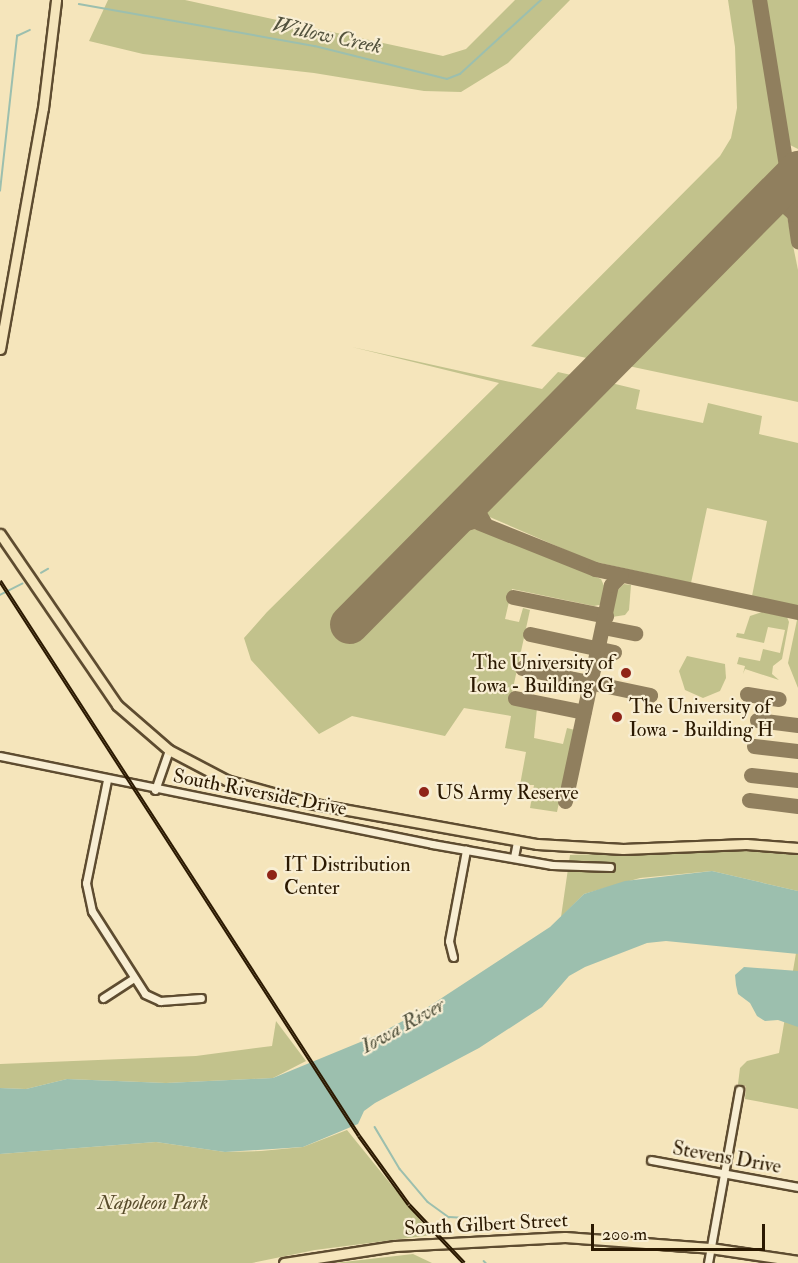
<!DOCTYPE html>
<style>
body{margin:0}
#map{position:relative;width:798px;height:1263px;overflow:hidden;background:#f5e5bb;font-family:"IM FELL Double Pica",serif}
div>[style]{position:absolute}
.green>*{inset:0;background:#c2c28c}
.water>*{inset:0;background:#9cbfae}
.stream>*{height:1.5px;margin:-0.75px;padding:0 0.75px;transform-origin:0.75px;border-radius:0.75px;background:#9cbfae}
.taxiway>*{height:15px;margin:-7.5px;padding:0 7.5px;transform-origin:7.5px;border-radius:7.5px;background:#907f5e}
.runway>*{height:39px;margin:-19.5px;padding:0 19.5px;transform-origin:19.5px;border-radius:19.5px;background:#907f5e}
.roads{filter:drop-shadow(2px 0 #5e4c30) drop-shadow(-2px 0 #5e4c30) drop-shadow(0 2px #5e4c30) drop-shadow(0 -2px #5e4c30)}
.minor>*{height:7px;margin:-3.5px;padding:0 3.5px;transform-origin:3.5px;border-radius:3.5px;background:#f8eed3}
.major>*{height:9px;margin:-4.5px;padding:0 4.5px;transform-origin:4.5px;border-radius:4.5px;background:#f5e5bb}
.rail>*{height:4px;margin-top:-2px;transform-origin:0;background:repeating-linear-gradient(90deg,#f8eed3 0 4.5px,#2b1901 0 9px);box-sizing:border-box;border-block:2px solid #2b1901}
.dots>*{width:16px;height:16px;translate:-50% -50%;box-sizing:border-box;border:3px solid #f8eed3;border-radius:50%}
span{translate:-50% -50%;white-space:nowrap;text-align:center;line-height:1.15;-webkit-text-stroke:4.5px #f8eed3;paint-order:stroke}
.poi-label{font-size:20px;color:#2b1901}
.right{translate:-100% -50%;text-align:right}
.left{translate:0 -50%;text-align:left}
.street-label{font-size:20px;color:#2b1901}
.park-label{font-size:20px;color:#584c2b;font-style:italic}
.water-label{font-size:21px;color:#53533e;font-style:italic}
.scale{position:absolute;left:591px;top:1224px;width:174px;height:27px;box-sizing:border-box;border:3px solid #2b1901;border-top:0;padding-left:8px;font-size:18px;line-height:21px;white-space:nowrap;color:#2b1901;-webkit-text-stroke:4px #f8eed3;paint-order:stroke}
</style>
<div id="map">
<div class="green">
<div style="clip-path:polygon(108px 0,185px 0,443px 56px,466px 49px,515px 0,570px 0,508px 63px,461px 92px,424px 91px,314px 73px,143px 54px,89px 41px)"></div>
<div style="clip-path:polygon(728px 0,755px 0,780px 160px,776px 177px,596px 360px,531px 346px,720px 156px,731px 138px,737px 108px,735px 47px)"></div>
<div style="clip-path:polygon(764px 0,798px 0,798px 149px,790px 145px,785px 128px)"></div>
<div style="clip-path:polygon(777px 209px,787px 216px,798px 270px,798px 402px,619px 364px,770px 212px)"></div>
<div style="clip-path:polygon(352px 347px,542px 389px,558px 372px,580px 377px,336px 624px,350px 639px,457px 530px,463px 528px,485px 531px,601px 579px,605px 588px,604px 604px,594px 606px,512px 589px,505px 619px,519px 622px,523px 608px,530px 610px,510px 702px,537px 708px,534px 738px,563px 744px,567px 728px,575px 730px,557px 812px,530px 808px,534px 785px,520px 785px,526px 752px,505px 748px,511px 716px,464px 708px,445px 736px,352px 716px,319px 734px,251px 660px,244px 638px,267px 612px,499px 383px)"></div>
<div style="clip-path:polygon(603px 381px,640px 390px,636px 409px,703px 423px,708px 403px,762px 416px,759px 434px,798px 443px,798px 606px,752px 596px,767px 521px,707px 508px,691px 583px,591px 561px,485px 515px,484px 501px)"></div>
<div style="clip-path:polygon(624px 584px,631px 585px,629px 610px,625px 615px,612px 617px,614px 593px)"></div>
<div style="clip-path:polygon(762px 612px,787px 617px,789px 622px,782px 659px,773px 666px,772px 674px,779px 680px,745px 669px,743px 674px,745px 666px,737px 664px,739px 657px,760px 661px,763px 649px,780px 653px,785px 630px,768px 627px,764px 643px,736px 637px,737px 633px,744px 634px,750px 616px)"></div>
<div style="clip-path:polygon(797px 620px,798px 619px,798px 688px,788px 663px)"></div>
<div style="clip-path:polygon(687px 656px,725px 664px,726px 678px,720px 691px,703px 698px,685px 690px,679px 671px)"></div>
<div style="clip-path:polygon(729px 850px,798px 855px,798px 891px,712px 871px,640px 878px,584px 894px,561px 917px,570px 855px)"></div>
<div style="clip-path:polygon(796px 953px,798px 954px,798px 1109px,745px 1099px,746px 1086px,738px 1084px,740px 1068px,747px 1061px,779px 1053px)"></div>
<div style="clip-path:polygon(276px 1021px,306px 1061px,273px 1078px,166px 1083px,67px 1079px,26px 1089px,0 1088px,0 1064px,196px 1056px,272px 1046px)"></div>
<div style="clip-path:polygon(347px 1130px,432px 1235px,315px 1250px,252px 1263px,0 1263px,0 1154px,156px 1142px,225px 1152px,261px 1151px,303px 1147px)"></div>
<div style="clip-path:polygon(413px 1254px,432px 1263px,335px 1263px)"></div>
</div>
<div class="water">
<div style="clip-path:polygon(712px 871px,798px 891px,798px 954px,666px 941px,647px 943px,585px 967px,569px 976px,542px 1007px,479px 1048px,375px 1103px,364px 1111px,358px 1124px,303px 1147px,225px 1152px,156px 1142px,0 1154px,0 1088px,26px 1089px,67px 1079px,166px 1083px,273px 1078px,375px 1036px,425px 1009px,550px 927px,584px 894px,625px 881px)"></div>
<div style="clip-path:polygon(744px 967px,798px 971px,798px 1027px,778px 1020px,765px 1021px,757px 1016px,750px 1003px,738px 994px,736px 985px,735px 975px)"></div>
</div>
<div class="stream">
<div style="left:79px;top:4px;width:240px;rotate:10.1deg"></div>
<div style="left:315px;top:46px;width:136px;rotate:14deg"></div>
<div style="left:447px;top:79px;width:14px;rotate:-21deg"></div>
<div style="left:460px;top:74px;width:110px;rotate:-42.4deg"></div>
<div style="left:0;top:191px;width:156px;rotate:-83.7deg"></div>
<div style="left:17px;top:36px;width:14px;rotate:-25deg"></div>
<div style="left:41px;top:573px;width:8px;rotate:-30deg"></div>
<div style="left:0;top:595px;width:25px;rotate:-27deg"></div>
<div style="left:375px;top:1127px;width:49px;rotate:59.2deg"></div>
<div style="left:400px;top:1169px;width:43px;rotate:49.7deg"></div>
<div style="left:428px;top:1202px;width:26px;rotate:36deg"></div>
<div style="left:449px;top:1217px;width:22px;rotate:3deg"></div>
<div style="left:484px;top:1261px;width:3px;rotate:45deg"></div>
</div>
<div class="taxiway">
<div style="left:798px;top:171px;width:18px;rotate:117deg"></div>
<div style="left:790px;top:187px;width:55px;rotate:81.6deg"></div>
<div style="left:744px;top:223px;width:57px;rotate:-46.4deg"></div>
<div style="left:783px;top:182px;width:11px;rotate:-68deg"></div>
<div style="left:787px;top:172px;width:174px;rotate:-99.2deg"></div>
<div style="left:724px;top:246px;width:61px;rotate:-43.7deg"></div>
<div style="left:768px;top:204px;width:15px"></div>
<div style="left:783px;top:204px;width:15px;rotate:42deg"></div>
<div style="left:485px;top:524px;width:16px;rotate:-120deg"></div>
<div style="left:477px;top:510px;width:13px;rotate:-86deg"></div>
<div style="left:478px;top:497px;width:62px;rotate:-46.3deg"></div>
<div style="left:403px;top:570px;width:60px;rotate:-44.3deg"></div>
<div style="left:446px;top:528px;width:30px;rotate:-14deg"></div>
<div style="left:475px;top:521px;width:129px;rotate:21.8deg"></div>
<div style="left:595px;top:569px;width:208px;rotate:12deg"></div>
<div style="left:513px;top:597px;width:95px;rotate:11.5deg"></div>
<div style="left:603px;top:627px;width:33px;rotate:11deg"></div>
<div style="left:530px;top:634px;width:86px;rotate:12.1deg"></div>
<div style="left:522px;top:668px;width:131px;rotate:11.9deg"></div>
<div style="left:747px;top:694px;width:32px;rotate:9deg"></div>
<div style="left:515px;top:698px;width:70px;rotate:11.5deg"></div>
<div style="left:757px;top:720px;width:41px;rotate:7deg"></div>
<div style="left:754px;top:746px;width:44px;rotate:6.5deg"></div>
<div style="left:751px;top:775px;width:47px;rotate:6.1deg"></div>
<div style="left:749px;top:800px;width:49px;rotate:7deg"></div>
<div style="left:565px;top:801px;width:221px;rotate:-78deg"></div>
<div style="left:611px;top:585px;width:14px;rotate:-45deg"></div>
</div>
<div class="runway">
<div style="left:349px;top:624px;width:639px;rotate:-45.32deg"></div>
</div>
<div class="roads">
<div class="minor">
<div style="left:0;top:756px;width:441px;rotate:11.5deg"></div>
<div style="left:432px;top:844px;width:122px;rotate:9.9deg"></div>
<div style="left:552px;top:865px;width:58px;rotate:2deg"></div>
<div style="left:107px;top:780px;width:105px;rotate:101.5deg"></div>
<div style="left:86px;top:883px;width:29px;rotate:78deg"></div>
<div style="left:92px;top:911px;width:98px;rotate:57.4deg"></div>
<div style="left:145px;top:994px;width:17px;rotate:25deg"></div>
<div style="left:160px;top:1001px;width:41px;rotate:-4.2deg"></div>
<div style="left:155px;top:790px;width:42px;rotate:-70.7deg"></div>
<div style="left:514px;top:857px;width:16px;rotate:-79deg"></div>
<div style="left:453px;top:957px;width:16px;rotate:-104deg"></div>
<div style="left:449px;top:941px;width:93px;rotate:-79.4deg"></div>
<div style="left:103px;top:998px;width:37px;rotate:-33deg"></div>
<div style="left:651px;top:1160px;width:149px;rotate:10.4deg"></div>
<div style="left:708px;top:1263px;width:176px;rotate:-79.8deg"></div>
</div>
<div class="major">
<div style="left:0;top:349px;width:245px;rotate:-79.9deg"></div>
<div style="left:43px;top:108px;width:109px;rotate:-83.1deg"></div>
<div style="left:0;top:534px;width:207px;rotate:55.6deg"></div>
<div style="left:117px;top:705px;width:69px;rotate:40.9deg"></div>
<div style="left:169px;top:750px;width:64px;rotate:27.8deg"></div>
<div style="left:226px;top:780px;width:86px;rotate:15.5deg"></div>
<div style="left:309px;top:803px;width:232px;rotate:10.2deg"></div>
<div style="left:537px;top:844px;width:86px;rotate:3.3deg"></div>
<div style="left:623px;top:849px;width:123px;rotate:-2.3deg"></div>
<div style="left:746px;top:844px;width:52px;rotate:4.4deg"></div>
<div style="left:284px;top:1263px;width:112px;rotate:-8.7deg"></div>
<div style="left:395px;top:1246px;width:170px;rotate:-3deg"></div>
<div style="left:565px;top:1237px;width:145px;rotate:4.3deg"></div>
<div style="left:710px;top:1248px;width:89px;rotate:8.4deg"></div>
</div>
</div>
<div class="rail">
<div style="left:0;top:581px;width:661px;rotate:57.1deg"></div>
<div style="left:359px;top:1136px;width:85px;rotate:54.1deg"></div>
<div style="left:409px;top:1205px;width:80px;rotate:46.5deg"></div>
</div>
<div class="dots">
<div style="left:626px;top:673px;background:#8f2418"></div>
<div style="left:617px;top:717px;background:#8f2418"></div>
<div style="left:424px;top:792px;background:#8f2418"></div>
<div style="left:272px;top:875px;background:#8f2418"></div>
</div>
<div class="poi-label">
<span class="right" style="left:614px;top:674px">The University of<br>Iowa - Building G</span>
<span class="left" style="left:629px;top:718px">The University of<br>Iowa - Building H</span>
<span class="left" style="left:436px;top:792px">US Army Reserve</span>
<span class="left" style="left:284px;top:876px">IT Distribution<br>Center</span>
</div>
<div class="street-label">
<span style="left:260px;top:792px;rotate:11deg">South Riverside Drive</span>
<span style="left:727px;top:1157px;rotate:10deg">Stevens Drive</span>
<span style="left:486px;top:1224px;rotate:-3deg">South Gilbert Street</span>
</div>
<div class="park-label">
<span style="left:153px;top:1202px">Napoleon Park</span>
</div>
<div class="water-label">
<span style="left:327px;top:36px;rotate:12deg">Willow Creek</span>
<span style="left:403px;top:1026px;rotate:-29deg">Iowa River</span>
</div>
<div class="scale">200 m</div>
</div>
